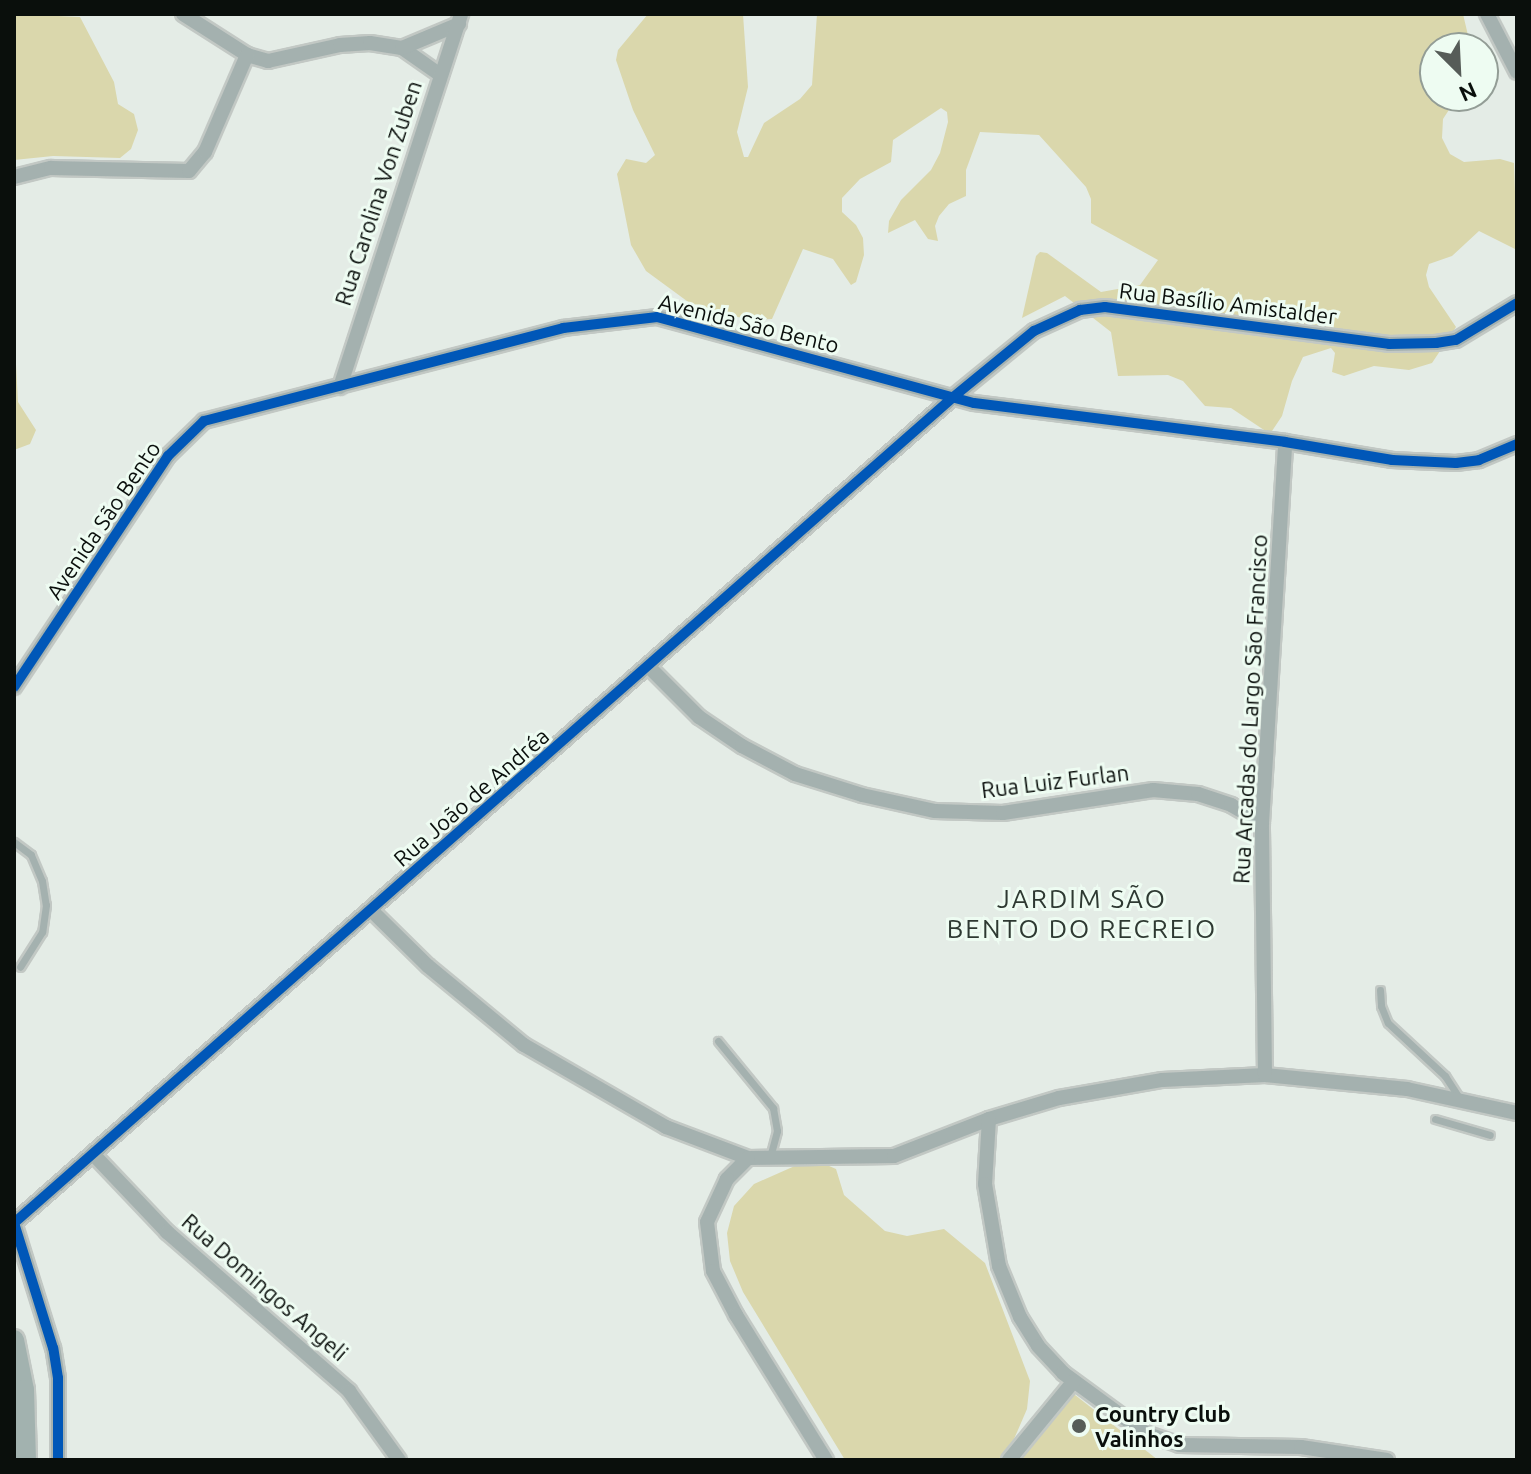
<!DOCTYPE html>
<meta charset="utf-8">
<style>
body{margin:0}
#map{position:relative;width:1531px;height:1474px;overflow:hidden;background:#e4ece6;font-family:Ubuntu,sans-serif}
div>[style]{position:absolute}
.green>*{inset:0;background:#dad7ac}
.roads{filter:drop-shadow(2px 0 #c2c8c4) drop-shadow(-2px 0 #c2c8c4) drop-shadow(0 2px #c2c8c4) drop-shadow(0 -2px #c2c8c4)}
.lane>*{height:7px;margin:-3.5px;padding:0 3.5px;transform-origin:3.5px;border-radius:3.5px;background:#a4b1af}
.street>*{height:14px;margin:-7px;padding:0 7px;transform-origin:7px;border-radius:7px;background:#a4b1af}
.primary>*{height:20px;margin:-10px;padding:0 10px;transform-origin:10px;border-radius:10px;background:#a2b2af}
.cycleway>*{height:10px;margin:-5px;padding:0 5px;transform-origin:5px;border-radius:5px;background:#0057b8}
.dots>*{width:22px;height:22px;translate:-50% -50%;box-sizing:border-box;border:4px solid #eefcf2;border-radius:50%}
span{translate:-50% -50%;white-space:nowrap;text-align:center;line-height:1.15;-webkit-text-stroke:6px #eefcf2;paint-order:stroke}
.street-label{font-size:22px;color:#0a0f0c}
.poi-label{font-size:22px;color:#0a0f0c;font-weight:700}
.left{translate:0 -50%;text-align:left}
.quarter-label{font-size:26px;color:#2e3932;letter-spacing:2px}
.frame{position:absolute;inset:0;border:16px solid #0a0f0c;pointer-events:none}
.north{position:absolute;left:1419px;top:32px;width:80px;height:80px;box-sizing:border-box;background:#eefcf2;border:2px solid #939d96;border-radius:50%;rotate:156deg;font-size:22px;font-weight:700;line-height:32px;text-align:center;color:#0a0f0c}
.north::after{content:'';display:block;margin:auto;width:28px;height:36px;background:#565c58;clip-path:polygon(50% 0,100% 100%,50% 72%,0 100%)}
</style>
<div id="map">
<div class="green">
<div style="clip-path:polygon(14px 14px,80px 17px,114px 82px,118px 104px,134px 114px,138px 130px,131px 149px,120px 158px,53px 156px,14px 160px)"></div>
<div style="clip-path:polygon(648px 14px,743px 14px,748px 87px,737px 132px,744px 157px,748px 157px,764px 123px,800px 99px,812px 85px,817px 14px,1463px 14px,1471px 48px,1435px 48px,1435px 96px,1458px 96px,1443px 119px,1442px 138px,1450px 154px,1464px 162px,1500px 159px,1514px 163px,1517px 250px,1479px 231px,1452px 256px,1429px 264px,1426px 275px,1429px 287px,1456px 327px,1432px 363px,1409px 370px,1374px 366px,1344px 376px,1332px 372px,1335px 353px,1331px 348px,1303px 357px,1292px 381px,1282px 416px,1270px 434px,1231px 408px,1205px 406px,1183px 381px,1168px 375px,1118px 376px,1111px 332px,1065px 296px,1022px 318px,1036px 256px,1040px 252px,1047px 253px,1101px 292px,1140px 285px,1158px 260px,1091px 223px,1091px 199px,1086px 187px,1039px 135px,980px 132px,966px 170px,966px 196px,949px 204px,939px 216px,935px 226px,938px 241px,928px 239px,915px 220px,888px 233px,889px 221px,901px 200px,931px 170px,940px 153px,948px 122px,947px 112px,941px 108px,893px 140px,891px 162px,860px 179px,842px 198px,842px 212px,856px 225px,863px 238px,864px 255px,856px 282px,851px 285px,833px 259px,803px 249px,772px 319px,749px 320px,691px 304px,646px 271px,631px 245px,617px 174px,626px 159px,646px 163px,655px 155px,633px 110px,616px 60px,618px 50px)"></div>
<div style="clip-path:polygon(14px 326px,18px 402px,36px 430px,30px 444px,14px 450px)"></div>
<div style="clip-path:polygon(820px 1162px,836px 1169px,844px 1195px,885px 1231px,907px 1236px,944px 1229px,985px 1263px,1030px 1381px,1027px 1409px,1014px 1439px,998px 1460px,845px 1460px,743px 1292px,730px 1261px,727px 1233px,734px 1206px,754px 1184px,797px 1165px)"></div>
<div style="clip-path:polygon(1070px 1391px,1158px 1460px,1016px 1460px)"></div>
</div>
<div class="roads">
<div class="lane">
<div style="left:14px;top:842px;width:21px;rotate:37deg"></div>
<div style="left:31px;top:855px;width:28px;rotate:67deg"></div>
<div style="left:42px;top:881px;width:24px;rotate:81deg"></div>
<div style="left:46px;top:905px;width:27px;rotate:98deg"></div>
<div style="left:42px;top:932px;width:41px;rotate:122.2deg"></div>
<div style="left:1380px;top:990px;width:16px;rotate:86deg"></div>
<div style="left:1381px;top:1006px;width:18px;rotate:68deg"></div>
<div style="left:1388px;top:1023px;width:78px;rotate:42.9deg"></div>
<div style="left:1445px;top:1076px;width:27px;rotate:57deg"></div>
<div style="left:718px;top:1041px;width:87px;rotate:50.6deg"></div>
<div style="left:773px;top:1108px;width:23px;rotate:80deg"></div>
<div style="left:777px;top:1131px;width:28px;rotate:105deg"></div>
<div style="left:1435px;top:1119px;width:57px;rotate:16.2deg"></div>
</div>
<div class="street">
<div style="left:183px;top:14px;width:76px;rotate:32.6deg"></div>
<div style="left:247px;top:55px;width:22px;rotate:16deg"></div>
<div style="left:268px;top:61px;width:74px;rotate:-12.5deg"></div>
<div style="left:340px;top:45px;width:30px;rotate:-4deg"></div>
<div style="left:370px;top:43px;width:32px;rotate:9deg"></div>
<div style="left:402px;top:48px;width:45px;rotate:35.1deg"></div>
<div style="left:1487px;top:14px;width:65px;rotate:62.7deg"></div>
<div style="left:402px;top:48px;width:62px;rotate:-22.8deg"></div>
<div style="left:14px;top:177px;width:38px;rotate:-14deg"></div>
<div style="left:51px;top:168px;width:138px;rotate:1.2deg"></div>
<div style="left:189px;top:171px;width:25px;rotate:-50deg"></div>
<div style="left:205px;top:152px;width:106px;rotate:-66.6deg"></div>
<div style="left:340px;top:387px;width:392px;rotate:-72deg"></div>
<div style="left:649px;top:667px;width:71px;rotate:45deg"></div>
<div style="left:699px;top:717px;width:52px;rotate:34deg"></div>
<div style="left:742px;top:746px;width:60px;rotate:27.8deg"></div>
<div style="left:795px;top:774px;width:70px;rotate:17.4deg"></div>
<div style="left:862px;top:795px;width:75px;rotate:12.4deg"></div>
<div style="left:935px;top:811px;width:68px;rotate:1.7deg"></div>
<div style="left:1003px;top:813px;width:152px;rotate:-8.7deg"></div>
<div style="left:1153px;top:790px;width:45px;rotate:5.1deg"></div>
<div style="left:1198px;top:794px;width:35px;rotate:18deg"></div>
<div style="left:1231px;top:805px;width:36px;rotate:30deg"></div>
<div style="left:14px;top:687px;width:278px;rotate:-56.3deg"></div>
<div style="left:168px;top:456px;width:50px;rotate:-44.2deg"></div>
<div style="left:204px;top:421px;width:371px;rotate:-14.5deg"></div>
<div style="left:563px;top:328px;width:95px;rotate:-6.7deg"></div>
<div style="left:657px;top:317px;width:328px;rotate:15.2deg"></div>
<div style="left:974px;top:403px;width:313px;rotate:7.1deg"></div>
<div style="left:1285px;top:442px;width:109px;rotate:9.5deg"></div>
<div style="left:1392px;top:460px;width:64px;rotate:2.7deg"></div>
<div style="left:1456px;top:463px;width:23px;rotate:-7deg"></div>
<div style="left:1479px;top:460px;width:41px;rotate:-22.8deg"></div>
<div style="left:372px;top:911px;width:78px;rotate:44.5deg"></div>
<div style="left:428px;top:966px;width:124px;rotate:39.5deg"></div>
<div style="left:524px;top:1045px;width:164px;rotate:30deg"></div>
<div style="left:666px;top:1127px;width:88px;rotate:20.7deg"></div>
<div style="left:748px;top:1158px;width:146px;rotate:-0.8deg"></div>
<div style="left:894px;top:1156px;width:102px;rotate:-21.3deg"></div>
<div style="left:989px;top:1119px;width:73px;rotate:-16.7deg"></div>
<div style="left:1059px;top:1098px;width:105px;rotate:-9.9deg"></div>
<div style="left:1162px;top:1080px;width:103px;rotate:-2.8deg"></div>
<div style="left:1265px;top:1075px;width:143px;rotate:5.6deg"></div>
<div style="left:1407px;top:1089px;width:113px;rotate:12.3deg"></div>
<div style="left:1265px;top:1075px;width:252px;rotate:-90.7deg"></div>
<div style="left:1262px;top:823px;width:382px;rotate:-86.5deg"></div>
<div style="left:989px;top:1119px;width:65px;rotate:93.5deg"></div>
<div style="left:985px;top:1184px;width:83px;rotate:80.3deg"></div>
<div style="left:999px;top:1266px;width:55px;rotate:67.6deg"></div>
<div style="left:1020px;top:1317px;width:34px;rotate:58deg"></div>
<div style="left:1038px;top:1346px;width:37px;rotate:47deg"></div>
<div style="left:1063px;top:1373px;width:102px;rotate:36.2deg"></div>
<div style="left:1145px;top:1433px;width:36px;rotate:19deg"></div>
<div style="left:1179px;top:1445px;width:122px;rotate:0.9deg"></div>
<div style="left:1301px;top:1447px;width:87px;rotate:8.6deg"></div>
<div style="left:93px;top:1154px;width:108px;rotate:46.5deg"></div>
<div style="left:167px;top:1232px;width:242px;rotate:41.1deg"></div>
<div style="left:349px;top:1391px;width:85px;rotate:54.1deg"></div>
<div style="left:748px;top:1158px;width:30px;rotate:135deg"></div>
<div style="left:727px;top:1179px;width:47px;rotate:114.9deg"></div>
<div style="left:707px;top:1222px;width:49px;rotate:83deg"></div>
<div style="left:713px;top:1271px;width:50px;rotate:62.4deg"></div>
<div style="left:736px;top:1315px;width:171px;rotate:58.2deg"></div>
<div style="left:58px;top:1460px;width:82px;rotate:-90deg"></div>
<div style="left:58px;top:1378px;width:30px;rotate:-99deg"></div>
<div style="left:53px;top:1348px;width:131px;rotate:-107.3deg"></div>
<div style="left:14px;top:1223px;width:1249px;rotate:-41.33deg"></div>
<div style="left:952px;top:398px;width:106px;rotate:-39.3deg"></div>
<div style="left:1034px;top:331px;width:51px;rotate:-24.5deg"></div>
<div style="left:1080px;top:310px;width:25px;rotate:-7deg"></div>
<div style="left:1105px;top:307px;width:286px;rotate:7.4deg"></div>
<div style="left:1389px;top:344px;width:47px;rotate:-1.2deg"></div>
<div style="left:1436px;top:343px;width:20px;rotate:-9deg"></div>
<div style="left:1456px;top:340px;width:71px;rotate:-31.2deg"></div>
<div style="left:1009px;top:1460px;width:102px;rotate:-50.6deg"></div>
</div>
<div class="primary">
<div style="left:14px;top:1340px;width:51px;rotate:78.7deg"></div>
<div style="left:24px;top:1390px;width:70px;rotate:88.4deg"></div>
</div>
</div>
<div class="cycleway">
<div style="left:14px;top:687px;width:278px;rotate:-56.3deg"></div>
<div style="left:168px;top:456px;width:50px;rotate:-44.2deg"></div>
<div style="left:204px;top:421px;width:371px;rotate:-14.5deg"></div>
<div style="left:563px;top:328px;width:95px;rotate:-6.7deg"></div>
<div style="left:657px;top:317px;width:328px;rotate:15.2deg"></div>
<div style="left:974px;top:403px;width:313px;rotate:7.1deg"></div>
<div style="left:1285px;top:442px;width:109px;rotate:9.5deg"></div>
<div style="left:1392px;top:460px;width:64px;rotate:2.7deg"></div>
<div style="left:1456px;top:463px;width:23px;rotate:-7deg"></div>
<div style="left:1479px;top:460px;width:41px;rotate:-22.8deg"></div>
<div style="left:58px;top:1460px;width:82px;rotate:-90deg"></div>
<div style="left:58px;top:1378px;width:30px;rotate:-99deg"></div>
<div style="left:53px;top:1348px;width:131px;rotate:-107.3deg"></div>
<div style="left:14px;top:1223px;width:1249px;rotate:-41.33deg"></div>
<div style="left:952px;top:398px;width:106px;rotate:-39.3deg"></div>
<div style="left:1034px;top:331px;width:51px;rotate:-24.5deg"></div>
<div style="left:1080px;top:310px;width:25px;rotate:-7deg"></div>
<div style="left:1105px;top:307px;width:286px;rotate:7.4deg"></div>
<div style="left:1389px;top:344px;width:47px;rotate:-1.2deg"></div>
<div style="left:1436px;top:343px;width:20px;rotate:-9deg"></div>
<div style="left:1456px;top:340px;width:71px;rotate:-31.2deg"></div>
</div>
<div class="dots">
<div style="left:1079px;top:1426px;background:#565c58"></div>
</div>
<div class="street-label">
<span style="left:378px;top:193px;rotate:-72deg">Rua Carolina Von Zuben</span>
<span style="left:1228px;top:303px;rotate:7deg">Rua Basílio Amistalder</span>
<span style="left:749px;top:323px;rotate:14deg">Avenida São Bento</span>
<span style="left:103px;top:520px;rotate:-56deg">Avenida São Bento</span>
<span style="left:1250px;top:709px;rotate:-87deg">Rua Arcadas do Largo São Francisco</span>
<span style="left:1055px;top:781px;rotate:-7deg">Rua Luiz Furlan</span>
<span style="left:471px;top:797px;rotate:-41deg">Rua João de Andréa</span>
<span style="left:265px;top:1287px;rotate:41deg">Rua Domingos Angeli</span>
</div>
<div class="poi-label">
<span class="left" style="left:1095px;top:1426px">Country Club<br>Valinhos</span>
</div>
<div class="quarter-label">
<span style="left:1082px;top:914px">JARDIM SÃO<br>BENTO DO RECREIO</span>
</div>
<div class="frame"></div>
<div class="north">N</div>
</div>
